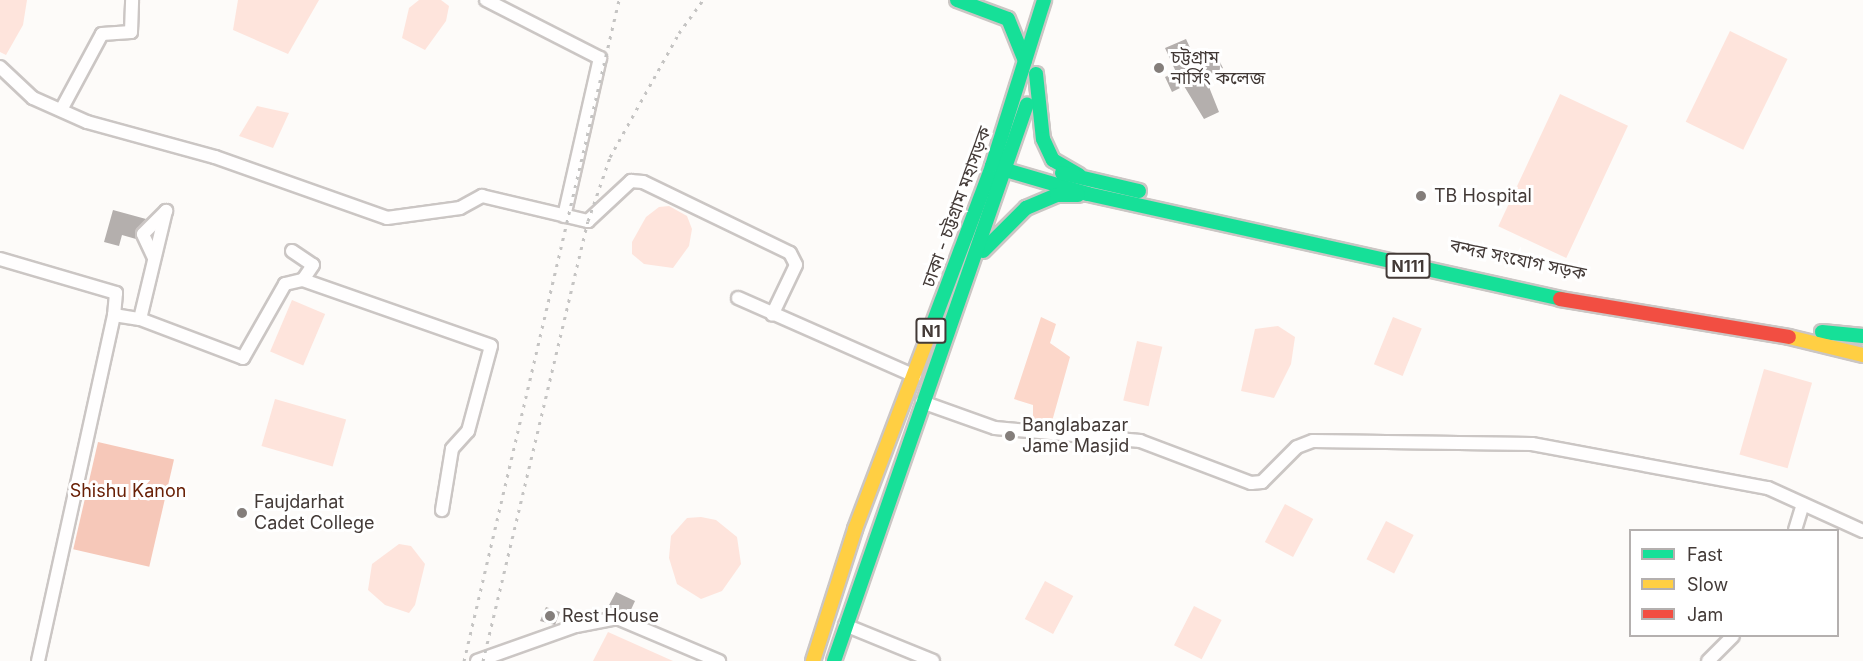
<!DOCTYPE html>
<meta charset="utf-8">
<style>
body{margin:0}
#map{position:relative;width:1863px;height:661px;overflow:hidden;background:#fdfbf9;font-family:Inter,"Noto Sans Bengali",sans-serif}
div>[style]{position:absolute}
.green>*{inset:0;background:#fcd7ca}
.forest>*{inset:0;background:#f6c8b9;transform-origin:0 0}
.water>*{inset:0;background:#fee4dc;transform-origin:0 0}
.building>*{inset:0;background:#b4afad}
.roads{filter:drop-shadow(2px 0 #cbc6c4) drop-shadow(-2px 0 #cbc6c4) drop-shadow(0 2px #cbc6c4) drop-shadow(0 -2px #cbc6c4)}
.street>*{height:12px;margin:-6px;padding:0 6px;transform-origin:6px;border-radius:6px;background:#fffefe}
.fast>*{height:14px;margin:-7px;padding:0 7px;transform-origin:7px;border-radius:7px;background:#16e098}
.slow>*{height:14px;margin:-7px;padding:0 7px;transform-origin:7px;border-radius:7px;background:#ffcf43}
.jam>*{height:14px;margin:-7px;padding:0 7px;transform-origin:7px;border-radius:7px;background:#f24e42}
.rail>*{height:3px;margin-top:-1.5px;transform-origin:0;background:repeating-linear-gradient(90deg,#c5c4c3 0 3px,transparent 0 9px)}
.dots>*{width:16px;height:16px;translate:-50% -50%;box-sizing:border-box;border:3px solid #fff;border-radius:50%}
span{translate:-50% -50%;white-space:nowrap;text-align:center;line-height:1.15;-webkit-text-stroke:6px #fff;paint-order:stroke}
.shield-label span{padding:2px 4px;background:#fff;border:2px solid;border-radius:4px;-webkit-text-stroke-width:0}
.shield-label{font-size:16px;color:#433a37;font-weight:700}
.poi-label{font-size:18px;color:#433a37}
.left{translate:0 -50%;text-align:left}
.street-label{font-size:18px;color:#433a37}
.park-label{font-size:18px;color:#692006}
.legend{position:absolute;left:1629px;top:529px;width:210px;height:108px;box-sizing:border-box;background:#fff;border:2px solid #b4b0af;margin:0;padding:8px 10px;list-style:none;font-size:18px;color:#433a37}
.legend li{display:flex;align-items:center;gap:12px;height:30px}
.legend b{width:30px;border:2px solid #b4b0af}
</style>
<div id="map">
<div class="green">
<div style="clip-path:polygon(1041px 317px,1056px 324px,1050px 343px,1070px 357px,1051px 425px,1033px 424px,1033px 405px,1014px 399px)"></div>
</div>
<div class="forest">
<div style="left:98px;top:442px;width:78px;height:110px;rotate:13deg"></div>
</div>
<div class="water">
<div style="clip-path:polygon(0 0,27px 0,23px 25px,6px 55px,0 52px)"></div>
<div style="clip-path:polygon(238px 0,319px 0,288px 54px,233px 30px)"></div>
<div style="clip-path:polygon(419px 0,441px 0,449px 6px,446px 21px,425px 50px,402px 38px,409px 8px)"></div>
<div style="left:1730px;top:31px;width:64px;height:101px;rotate:26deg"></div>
<div style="left:1560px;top:94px;width:75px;height:146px;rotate:25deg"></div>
<div style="clip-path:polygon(257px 106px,289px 113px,273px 148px,239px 136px)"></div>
<div style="clip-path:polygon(669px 206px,687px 216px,692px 229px,689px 246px,673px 268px,644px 264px,632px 254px,632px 242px,646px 217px,659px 207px)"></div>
<div style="left:292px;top:300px;width:36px;height:56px;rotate:23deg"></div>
<div style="left:1393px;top:317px;width:31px;height:51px;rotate:22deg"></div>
<div style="clip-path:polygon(1278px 326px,1295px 337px,1291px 364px,1274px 398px,1241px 391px,1255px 329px)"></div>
<div style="left:1137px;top:341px;width:26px;height:61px;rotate:13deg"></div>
<div style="left:1764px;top:369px;width:50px;height:89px;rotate:16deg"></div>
<div style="left:275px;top:399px;width:74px;height:49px;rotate:16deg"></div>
<div style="left:1285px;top:504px;width:32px;height:43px;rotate:28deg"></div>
<div style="clip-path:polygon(701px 517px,716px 520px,737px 537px,741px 564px,722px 591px,701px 599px,677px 584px,669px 558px,671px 536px,687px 518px)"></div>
<div style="left:1386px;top:521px;width:31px;height:43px;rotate:27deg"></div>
<div style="clip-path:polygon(399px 544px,411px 546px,425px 564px,415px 605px,409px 613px,385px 605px,368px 590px,372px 564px)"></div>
<div style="left:1045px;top:581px;width:32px;height:43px;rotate:28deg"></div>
<div style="left:1194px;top:606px;width:31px;height:44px;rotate:27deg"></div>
<div style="clip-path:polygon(608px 632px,673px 661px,593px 661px)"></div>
</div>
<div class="building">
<div style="clip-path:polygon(1186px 39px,1197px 63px,1216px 54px,1223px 68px,1205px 77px,1219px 112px,1204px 119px,1184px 86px,1172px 92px,1165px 77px,1176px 72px,1165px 48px)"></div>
<div style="clip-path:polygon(113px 210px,146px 219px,135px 232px,136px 239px,122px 235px,119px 246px,104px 242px)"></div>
<div style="clip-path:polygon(616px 592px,635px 601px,629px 614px,608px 607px)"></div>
<div style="clip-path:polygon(546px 607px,560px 612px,555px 625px,540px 621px)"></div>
</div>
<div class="roads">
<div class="street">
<div style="left:486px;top:0;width:128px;rotate:27deg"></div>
<div style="left:600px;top:58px;width:162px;rotate:102.8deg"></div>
<div style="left:0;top:67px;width:45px;rotate:43.2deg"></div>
<div style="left:33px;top:98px;width:59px;rotate:24deg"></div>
<div style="left:87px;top:122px;width:133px;rotate:15.3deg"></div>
<div style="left:215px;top:157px;width:182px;rotate:19.5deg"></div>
<div style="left:387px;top:218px;width:74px;rotate:-7.8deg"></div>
<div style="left:460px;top:208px;width:25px;rotate:-29deg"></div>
<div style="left:482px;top:196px;width:109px;rotate:13.3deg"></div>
<div style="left:588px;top:221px;width:59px;rotate:-42.9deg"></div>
<div style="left:631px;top:181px;width:12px;rotate:5deg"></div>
<div style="left:643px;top:182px;width:163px;rotate:25.8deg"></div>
<div style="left:790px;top:253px;width:13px;rotate:63deg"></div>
<div style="left:796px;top:265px;width:55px;rotate:115.6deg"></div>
<div style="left:61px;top:110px;width:86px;rotate:-61.7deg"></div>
<div style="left:102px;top:34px;width:29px;rotate:-4deg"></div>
<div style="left:131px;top:32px;width:32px;rotate:-88deg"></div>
<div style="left:292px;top:251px;width:25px;rotate:34deg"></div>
<div style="left:313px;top:265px;width:18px;rotate:124deg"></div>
<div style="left:154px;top:258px;width:26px;rotate:-115deg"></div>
<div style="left:143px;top:234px;width:33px;rotate:-45deg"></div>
<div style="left:0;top:259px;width:121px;rotate:16.3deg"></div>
<div style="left:116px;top:293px;width:22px;rotate:95deg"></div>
<div style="left:738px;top:298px;width:193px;rotate:23.8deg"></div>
<div style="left:140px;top:319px;width:111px;rotate:-76.5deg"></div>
<div style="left:922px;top:402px;width:77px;rotate:19.6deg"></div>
<div style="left:995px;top:428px;width:146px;rotate:5.1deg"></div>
<div style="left:1140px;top:441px;width:119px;rotate:20.7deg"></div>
<div style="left:1251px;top:483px;width:11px;rotate:-5deg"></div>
<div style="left:1262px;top:482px;width:49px;rotate:-45deg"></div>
<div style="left:1297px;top:447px;width:17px;rotate:-21deg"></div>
<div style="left:1313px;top:441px;width:219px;rotate:0.8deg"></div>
<div style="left:1532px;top:444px;width:240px;rotate:10.6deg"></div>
<div style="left:1768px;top:488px;width:104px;rotate:24.4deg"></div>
<div style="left:1795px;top:530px;width:27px;rotate:-73deg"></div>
<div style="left:845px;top:625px;width:95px;rotate:22.2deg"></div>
<div style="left:38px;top:661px;width:354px;rotate:-77.6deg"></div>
<div style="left:114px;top:315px;width:26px;rotate:9deg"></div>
<div style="left:140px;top:319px;width:110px;rotate:20.7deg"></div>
<div style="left:243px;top:358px;width:85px;rotate:-60.4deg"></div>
<div style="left:285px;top:284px;width:18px;rotate:-13deg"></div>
<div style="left:303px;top:280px;width:199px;rotate:19.3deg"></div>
<div style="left:491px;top:346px;width:88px;rotate:105.1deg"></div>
<div style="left:468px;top:431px;width:24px;rotate:132deg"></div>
<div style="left:452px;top:449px;width:62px;rotate:99.3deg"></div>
<div style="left:477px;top:661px;width:105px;rotate:-19.5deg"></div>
<div style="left:576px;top:626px;width:42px;rotate:-11deg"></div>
<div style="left:617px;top:618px;width:111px;rotate:22.9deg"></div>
<div style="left:1708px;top:661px;width:35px;rotate:-45deg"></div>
</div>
<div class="fast">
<div style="left:957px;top:0;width:54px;rotate:20.4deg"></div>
<div style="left:1008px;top:19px;width:45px;rotate:68deg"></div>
<div style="left:1036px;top:74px;width:65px;rotate:83.9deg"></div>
<div style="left:1043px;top:139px;width:23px;rotate:65deg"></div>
<div style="left:1053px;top:160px;width:30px;rotate:30deg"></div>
<div style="left:992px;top:166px;width:100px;rotate:16.3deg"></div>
<div style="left:1088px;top:194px;width:484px;rotate:12.5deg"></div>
<div style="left:1062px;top:173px;width:79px;rotate:13.2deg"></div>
<div style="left:983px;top:251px;width:61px;rotate:-45deg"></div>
<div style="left:1026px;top:208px;width:34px;rotate:-23deg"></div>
<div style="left:1057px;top:195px;width:21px"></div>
<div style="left:1822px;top:332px;width:41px;rotate:5.6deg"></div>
<div style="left:929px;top:334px;width:179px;rotate:-69.4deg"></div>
<div style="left:992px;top:166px;width:174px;rotate:-72.6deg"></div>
<div style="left:834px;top:661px;width:589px;rotate:-70.89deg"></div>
</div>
<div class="slow">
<div style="left:1789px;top:337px;width:76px;rotate:13.7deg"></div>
<div style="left:813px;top:661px;width:139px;rotate:-72.3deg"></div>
<div style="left:855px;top:529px;width:209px;rotate:-69.2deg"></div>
</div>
<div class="jam">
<div style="left:1560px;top:299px;width:232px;rotate:9.4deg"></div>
</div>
</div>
<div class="rail">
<div style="left:464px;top:661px;width:679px;rotate:-76.8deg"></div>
<div style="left:483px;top:661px;width:452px;rotate:-76.6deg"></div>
<div style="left:588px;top:221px;width:68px;rotate:-71deg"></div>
<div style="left:610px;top:157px;width:142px;rotate:-60.9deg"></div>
<div style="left:679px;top:33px;width:41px;rotate:-54deg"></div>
</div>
<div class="dots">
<div style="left:1159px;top:68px;background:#847e7b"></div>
<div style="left:1421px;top:196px;background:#847e7b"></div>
<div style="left:1010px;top:436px;background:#847e7b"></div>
<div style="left:242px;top:513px;background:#847e7b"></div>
<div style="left:550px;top:616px;background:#847e7b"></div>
</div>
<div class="shield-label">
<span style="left:1408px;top:266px">N111</span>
<span style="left:931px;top:331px">N1</span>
</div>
<div class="poi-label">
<span class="left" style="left:1171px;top:68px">চট্টগ্রাম<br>নার্সিং কলেজ</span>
<span class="left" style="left:1434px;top:196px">TB Hospital</span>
<span class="left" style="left:1022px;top:436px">Banglabazar<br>Jame Masjid</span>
<span class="left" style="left:254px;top:513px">Faujdarhat<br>Cadet College</span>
<span class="left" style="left:562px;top:616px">Rest House</span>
</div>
<div class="street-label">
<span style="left:957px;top:207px;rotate:-70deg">ঢাকা - চট্টগ্রাম মহাসড়ক</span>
<span style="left:1518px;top:260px;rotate:12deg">বন্দর সংযোগ সড়ক</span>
</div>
<div class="park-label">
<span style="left:128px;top:491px">Shishu Kanon</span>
</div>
<ul class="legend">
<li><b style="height:8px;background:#16e098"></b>Fast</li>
<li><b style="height:8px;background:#ffcf43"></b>Slow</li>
<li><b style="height:8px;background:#f24e42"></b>Jam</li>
</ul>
</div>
